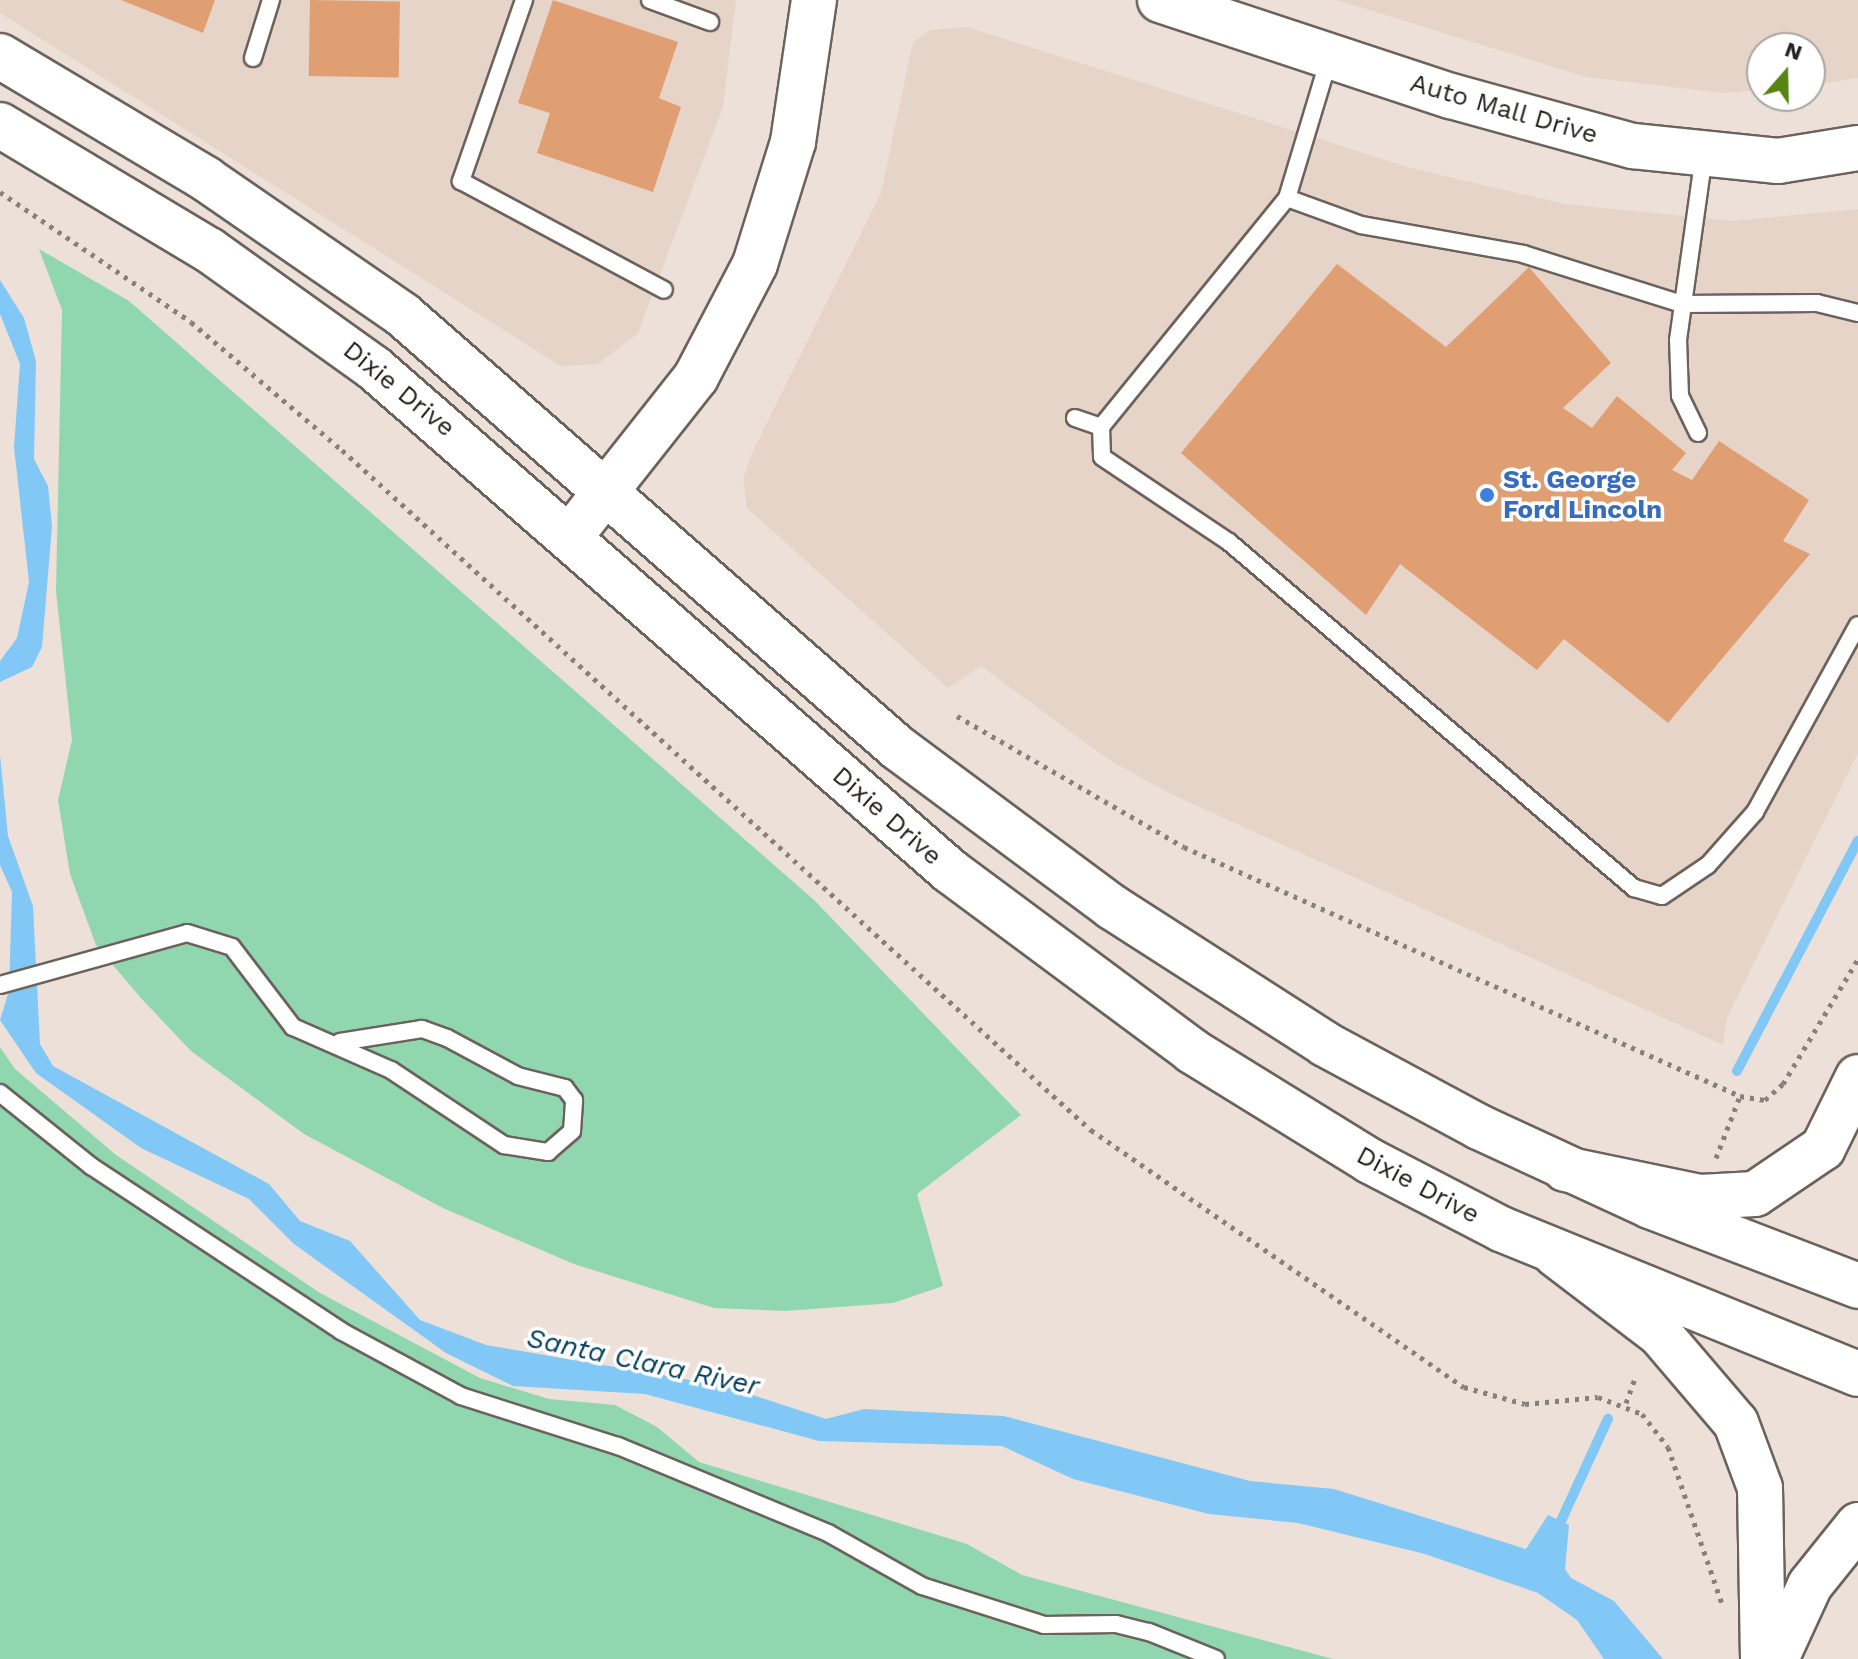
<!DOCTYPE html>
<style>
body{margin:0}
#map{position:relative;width:1858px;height:1659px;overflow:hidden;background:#ece0d9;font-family:"Work Sans",sans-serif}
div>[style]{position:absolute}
.built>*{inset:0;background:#e7d4c8}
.green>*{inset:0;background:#90d6af}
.water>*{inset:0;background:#81c8f7}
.stream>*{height:10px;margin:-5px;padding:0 5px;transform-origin:5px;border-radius:5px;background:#81c8f7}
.building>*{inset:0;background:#e09f72;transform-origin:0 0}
.path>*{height:5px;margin-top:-2.5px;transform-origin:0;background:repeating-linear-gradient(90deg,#87807b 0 4px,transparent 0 10px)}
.roads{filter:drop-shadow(2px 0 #6c625c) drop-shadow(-2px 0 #6c625c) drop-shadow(0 2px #6c625c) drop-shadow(0 -2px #6c625c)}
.lane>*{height:16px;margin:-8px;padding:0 8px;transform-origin:8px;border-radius:8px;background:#fff}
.secondary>*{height:44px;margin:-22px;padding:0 22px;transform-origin:22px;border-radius:22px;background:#fff}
.primary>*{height:44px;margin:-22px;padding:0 22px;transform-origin:22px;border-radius:22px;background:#fff}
.highway>*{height:44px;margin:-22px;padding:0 22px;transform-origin:22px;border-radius:22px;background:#fff}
.dots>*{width:22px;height:22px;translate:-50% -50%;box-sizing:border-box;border:4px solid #fff;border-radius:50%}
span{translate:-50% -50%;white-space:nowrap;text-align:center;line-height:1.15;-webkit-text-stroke:7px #fff;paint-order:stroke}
.street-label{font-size:26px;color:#25211e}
.shop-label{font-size:26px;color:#366cbe;font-weight:700}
.left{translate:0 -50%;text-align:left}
.water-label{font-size:28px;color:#05405f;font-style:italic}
.north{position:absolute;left:1746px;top:32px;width:80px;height:80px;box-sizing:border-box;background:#fff;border:2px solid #a8a6a5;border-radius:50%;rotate:20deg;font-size:22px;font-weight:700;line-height:32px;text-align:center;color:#25211e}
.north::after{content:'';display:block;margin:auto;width:28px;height:36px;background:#578413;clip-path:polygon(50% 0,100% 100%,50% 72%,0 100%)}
</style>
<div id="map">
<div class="built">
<div style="clip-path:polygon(0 0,736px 0,723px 107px,638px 333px,598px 364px,561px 366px,0 13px)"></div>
<div style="clip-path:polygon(1337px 0,1858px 0,1858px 78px,1810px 86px,1810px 48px,1762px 48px,1762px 90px,1723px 93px,1586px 77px)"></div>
<div style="clip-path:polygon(967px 27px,1411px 168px,1565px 204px,1733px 221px,1858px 209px,1858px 753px,1727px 1017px,1723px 1045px,1171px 794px,1109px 760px,981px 666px,948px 688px,747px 508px,743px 479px,752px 453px,881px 193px,913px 42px,930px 30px)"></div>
</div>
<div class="green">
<div style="clip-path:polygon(39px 249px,129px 301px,814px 900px,1021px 1115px,917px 1194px,943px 1286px,893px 1303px,785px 1311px,714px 1308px,574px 1264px,443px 1208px,304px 1134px,191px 1051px,140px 997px,96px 945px,70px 874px,58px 800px,72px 740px,56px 591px,62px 310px)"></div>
<div style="clip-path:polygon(0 1047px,15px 1069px,116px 1155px,320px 1293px,480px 1378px,549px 1399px,615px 1405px,657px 1427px,699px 1462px,967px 1544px,1022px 1575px,1333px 1659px,0 1659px)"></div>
</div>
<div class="water">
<div style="clip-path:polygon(0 280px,24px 318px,36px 361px,34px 459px,48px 486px,52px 526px,42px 647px,32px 667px,0 682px,0 661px,17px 638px,29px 582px,14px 447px,20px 364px,0 314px)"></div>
<div style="clip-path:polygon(0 755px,8px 836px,33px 906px,40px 1044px,53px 1066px,269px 1184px,300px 1221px,350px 1241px,420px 1320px,486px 1345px,725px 1386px,826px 1419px,864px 1409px,1004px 1416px,1250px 1481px,1334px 1489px,1526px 1549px,1548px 1515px,1569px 1525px,1565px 1569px,1571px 1578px,1614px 1601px,1663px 1659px,1604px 1659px,1577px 1620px,1538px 1593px,1425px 1554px,1298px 1523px,1209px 1514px,1073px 1479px,1002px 1446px,819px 1441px,645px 1394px,513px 1386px,446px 1353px,294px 1244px,249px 1199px,141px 1148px,36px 1073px,0 1020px,9px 991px,12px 892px,0 865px)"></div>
</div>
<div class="stream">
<div style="left:1737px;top:1071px;width:260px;rotate:-62.3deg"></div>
<div style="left:1555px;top:1534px;width:127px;rotate:-65.3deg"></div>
</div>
<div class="building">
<div style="clip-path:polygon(121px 0,215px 0,203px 33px)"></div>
<div style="left:310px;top:0;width:90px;height:76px;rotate:1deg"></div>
<div style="clip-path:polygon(553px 0,678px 42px,659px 98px,681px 107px,653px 192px,537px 153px,550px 113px,518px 103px)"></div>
<div style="clip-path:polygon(1337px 264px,1446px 347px,1529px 267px,1611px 363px,1563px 408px,1592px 428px,1617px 396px,1686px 453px,1672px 470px,1692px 480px,1719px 441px,1809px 500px,1783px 541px,1810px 554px,1668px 723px,1564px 639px,1537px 670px,1400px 564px,1366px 615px,1181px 453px)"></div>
</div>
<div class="path">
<div style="left:0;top:192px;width:231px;rotate:34.2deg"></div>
<div style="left:191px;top:322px;width:198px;rotate:40.3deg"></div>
<div style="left:342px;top:450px;width:1012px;rotate:42.24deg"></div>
<div style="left:1091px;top:1130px;width:453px;rotate:34.6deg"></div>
<div style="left:1464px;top:1387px;width:63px;rotate:15.6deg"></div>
<div style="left:1525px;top:1404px;width:73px;rotate:-5.5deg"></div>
<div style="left:1598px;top:1397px;width:47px;rotate:21.1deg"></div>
<div style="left:1642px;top:1414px;width:42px;rotate:51.8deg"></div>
<div style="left:1668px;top:1447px;width:169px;rotate:71deg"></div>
<div style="left:957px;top:716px;width:262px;rotate:30deg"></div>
<div style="left:1184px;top:847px;width:609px;rotate:24.12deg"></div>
<div style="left:1740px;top:1096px;width:25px;rotate:9deg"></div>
<div style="left:1765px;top:1100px;width:24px;rotate:-42deg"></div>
<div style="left:1783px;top:1084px;width:146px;rotate:-59deg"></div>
<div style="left:1716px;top:1158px;width:66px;rotate:-68.8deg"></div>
<div style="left:1626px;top:1403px;width:27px;rotate:-70deg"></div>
</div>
<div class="roads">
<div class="lane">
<div style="left:524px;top:0;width:192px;rotate:109.2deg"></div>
<div style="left:461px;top:181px;width:230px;rotate:28.2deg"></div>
<div style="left:650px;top:0;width:64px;rotate:20.1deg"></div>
<div style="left:253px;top:58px;width:61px;rotate:-72.8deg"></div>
<div style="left:1329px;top:59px;width:145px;rotate:106.8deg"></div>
<div style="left:1287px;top:198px;width:295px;rotate:129.1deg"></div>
<div style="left:1101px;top:427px;width:30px;rotate:88deg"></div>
<div style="left:1102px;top:457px;width:153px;rotate:33.8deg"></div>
<div style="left:1229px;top:542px;width:533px;rotate:40.51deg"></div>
<div style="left:1634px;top:888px;width:29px;rotate:16deg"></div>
<div style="left:1662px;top:896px;width:55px;rotate:-34deg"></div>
<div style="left:1708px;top:865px;width:71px;rotate:-48.4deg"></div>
<div style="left:1755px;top:812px;width:213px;rotate:-61.2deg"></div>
<div style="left:1287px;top:198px;width:79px;rotate:20deg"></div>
<div style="left:1361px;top:225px;width:165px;rotate:10.1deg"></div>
<div style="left:1523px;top:254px;width:167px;rotate:17.5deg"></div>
<div style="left:1682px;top:304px;width:135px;rotate:-0.4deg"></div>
<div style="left:1817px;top:303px;width:42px;rotate:13.7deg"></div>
<div style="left:1075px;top:418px;width:28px;rotate:19deg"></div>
<div style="left:1698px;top:433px;width:41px;rotate:-115.9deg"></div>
<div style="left:1680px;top:396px;width:56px;rotate:-92deg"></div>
<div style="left:1678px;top:340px;width:186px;rotate:-82deg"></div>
<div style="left:0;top:985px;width:194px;rotate:-15.5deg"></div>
<div style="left:187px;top:933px;width:47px;rotate:17.3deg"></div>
<div style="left:232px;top:947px;width:101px;rotate:52.7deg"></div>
<div style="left:293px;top:1027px;width:107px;rotate:23.7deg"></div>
<div style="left:391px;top:1070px;width:136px;rotate:33.6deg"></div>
<div style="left:504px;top:1145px;width:45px;rotate:9deg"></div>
<div style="left:548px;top:1152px;width:32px;rotate:-41deg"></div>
<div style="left:572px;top:1131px;width:31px;rotate:-86deg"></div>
<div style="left:574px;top:1100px;width:15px;rotate:-127deg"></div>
<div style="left:565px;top:1088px;width:49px;rotate:-165.7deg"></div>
<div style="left:518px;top:1076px;width:81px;rotate:-151.8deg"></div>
<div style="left:447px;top:1038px;width:27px;rotate:-160deg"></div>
<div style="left:422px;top:1029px;width:83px;rotate:171deg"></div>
<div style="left:0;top:1093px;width:117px;rotate:38.7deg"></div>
<div style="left:91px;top:1166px;width:300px;rotate:33.4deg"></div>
<div style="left:341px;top:1331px;width:136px;rotate:28.4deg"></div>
<div style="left:461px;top:1396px;width:165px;rotate:17.7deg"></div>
<div style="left:618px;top:1446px;width:227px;rotate:22.5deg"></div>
<div style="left:828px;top:1533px;width:108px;rotate:29.4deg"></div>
<div style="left:922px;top:1586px;width:128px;rotate:17.7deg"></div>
<div style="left:1044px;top:1625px;width:72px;rotate:-0.8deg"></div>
<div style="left:1116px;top:1624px;width:34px;rotate:14deg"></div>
<div style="left:1149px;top:1632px;width:72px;rotate:21.9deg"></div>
</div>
<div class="secondary">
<div style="left:1160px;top:0;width:306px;rotate:18.3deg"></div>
<div style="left:1451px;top:96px;width:189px;rotate:15.4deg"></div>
<div style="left:1633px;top:146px;width:146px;rotate:5.9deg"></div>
<div style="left:1778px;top:161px;width:81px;rotate:-9.2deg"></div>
<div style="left:572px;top:534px;width:200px;rotate:-51.7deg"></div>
<div style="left:696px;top:377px;width:127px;rotate:-62.4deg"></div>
<div style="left:755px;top:264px;width:128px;rotate:-72.7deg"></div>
<div style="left:793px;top:142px;width:144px;rotate:-81.6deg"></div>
</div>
<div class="primary">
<div style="left:0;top:56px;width:240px;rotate:30.8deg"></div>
<div style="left:206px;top:179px;width:239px;rotate:34.6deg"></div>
<div style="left:403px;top:315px;width:658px;rotate:41.18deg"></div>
<div style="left:898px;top:748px;width:267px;rotate:36.6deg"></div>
<div style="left:1112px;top:907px;width:253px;rotate:32.7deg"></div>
<div style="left:1325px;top:1044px;width:175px;rotate:28.3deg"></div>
<div style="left:1479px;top:1127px;width:188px;rotate:24.8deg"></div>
<div style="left:1650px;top:1206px;width:223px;rotate:21deg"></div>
<div style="left:0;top:125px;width:244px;rotate:30.9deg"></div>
<div style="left:209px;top:250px;width:203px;rotate:35.6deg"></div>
<div style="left:374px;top:368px;width:765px;rotate:41.13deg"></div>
<div style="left:950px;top:871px;width:302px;rotate:36.6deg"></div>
<div style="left:1192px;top:1051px;width:209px;rotate:31.7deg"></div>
<div style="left:1370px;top:1161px;width:148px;rotate:27.4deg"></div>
<div style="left:1501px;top:1229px;width:385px;rotate:22.1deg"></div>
</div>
<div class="highway">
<div style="left:1565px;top:1169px;width:138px;rotate:11.7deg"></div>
<div style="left:1700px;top:1197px;width:55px;rotate:-3.1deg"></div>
<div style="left:1755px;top:1194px;width:82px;rotate:-34.1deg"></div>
<div style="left:1823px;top:1148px;width:79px;rotate:-63.8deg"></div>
<div style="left:1555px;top:1254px;width:132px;rotate:37.3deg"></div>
<div style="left:1660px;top:1334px;width:117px;rotate:49.5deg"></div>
<div style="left:1736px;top:1423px;width:69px;rotate:69.7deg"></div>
<div style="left:1760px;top:1488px;width:171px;rotate:89deg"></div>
<div style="left:1776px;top:1659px;width:81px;rotate:-65.3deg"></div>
<div style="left:1810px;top:1585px;width:77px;rotate:-51.3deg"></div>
</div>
</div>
<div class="dots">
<div style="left:1487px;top:495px;background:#3f7fe0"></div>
</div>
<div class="street-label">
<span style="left:1504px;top:109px;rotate:16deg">Auto Mall Drive</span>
<span style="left:399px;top:389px;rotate:39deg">Dixie Drive</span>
<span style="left:887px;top:816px;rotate:41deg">Dixie Drive</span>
<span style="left:1418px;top:1185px;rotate:28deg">Dixie Drive</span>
</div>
<div class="shop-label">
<span class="left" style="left:1503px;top:495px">St. George<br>Ford Lincoln</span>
</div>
<div class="water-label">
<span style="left:643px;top:1362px;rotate:12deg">Santa Clara River</span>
</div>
<div class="north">N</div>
</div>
